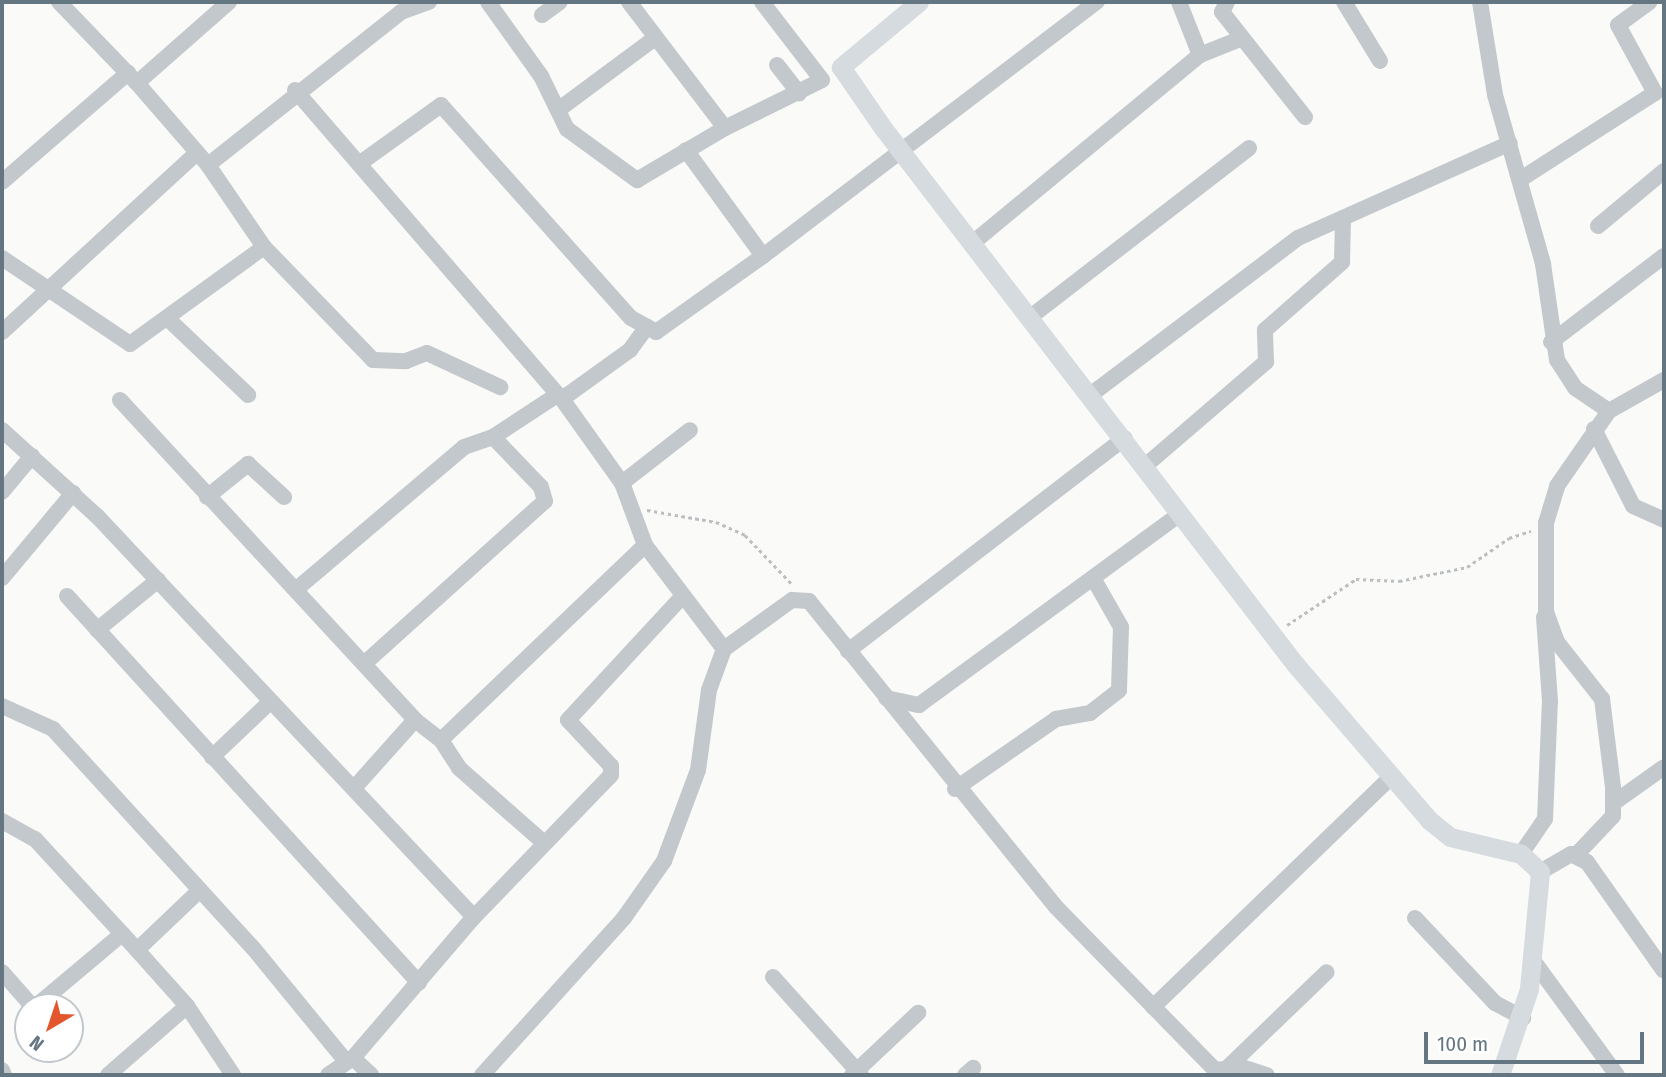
<!DOCTYPE html>
<style>
body{margin:0}
#map{position:relative;width:1666px;height:1077px;overflow:hidden;background:#fafaf8;font-family:"Fira Sans Condensed",sans-serif}
div>[style]{position:absolute}
.path>*{height:2.5px;margin-top:-1.25px;transform-origin:0;background:repeating-linear-gradient(90deg,#bbbfc2 0 3.5px,transparent 0 7px)}
.minor>*{height:16px;margin:-8px;padding:0 8px;transform-origin:8px;border-radius:8px;background:#c3c8cc}
.major>*{height:19px;margin:-9.5px;padding:0 9.5px;transform-origin:9.5px;border-radius:9.5px;background:#d6dbdf}
span{translate:-50% -50%;white-space:nowrap;text-align:center;line-height:1.15;-webkit-text-stroke:7px #fff;paint-order:stroke}
.frame{position:absolute;inset:0;border:4px solid #657683;pointer-events:none}
.north{position:absolute;left:14px;top:993px;width:70px;height:70px;box-sizing:border-box;background:#fff;border:2px solid #c1c8cd;border-radius:50%;rotate:219deg;font-size:19px;font-weight:700;line-height:28px;text-align:center;color:#657683}
.north::after{content:'';display:block;margin:auto;width:24px;height:32px;background:#e4572e;clip-path:polygon(50% 0,100% 100%,50% 72%,0 100%)}
.scale{position:absolute;left:1424px;top:1032px;width:220px;height:32px;box-sizing:border-box;border:4px solid #657683;border-top:0;padding-left:9px;font-size:21px;line-height:24px;white-space:nowrap;color:#657683;-webkit-text-stroke:5px #fff;paint-order:stroke}
</style>
<div id="map">
<div class="path">
<div style="left:647px;top:510px;width:70px;rotate:9.9deg"></div>
<div style="left:716px;top:522px;width:32px;rotate:24deg"></div>
<div style="left:745px;top:535px;width:69px;rotate:46.2deg"></div>
<div style="left:1287px;top:625px;width:83px;rotate:-33.7deg"></div>
<div style="left:1356px;top:579px;width:43px;rotate:2.7deg"></div>
<div style="left:1399px;top:581px;width:69px;rotate:-11.6deg"></div>
<div style="left:1467px;top:567px;width:51px;rotate:-34.6deg"></div>
<div style="left:1509px;top:538px;width:23px;rotate:-18deg"></div>
</div>
<div class="minor">
<div style="left:59px;top:2px;width:112px;rotate:46.1deg"></div>
<div style="left:137px;top:83px;width:123px;rotate:-41.4deg"></div>
<div style="left:488px;top:2px;width:91px;rotate:54.4deg"></div>
<div style="left:541px;top:76px;width:59px;rotate:63.9deg"></div>
<div style="left:567px;top:129px;width:87px;rotate:36.1deg"></div>
<div style="left:637px;top:180px;width:102px;rotate:-30.6deg"></div>
<div style="left:725px;top:128px;width:158px;rotate:-127.3deg"></div>
<div style="left:1179px;top:2px;width:57px;rotate:68.4deg"></div>
<div style="left:1227px;top:2px;width:11px;rotate:117deg"></div>
<div style="left:1222px;top:12px;width:134px;rotate:51.7deg"></div>
<div style="left:1344px;top:2px;width:69px;rotate:58.6deg"></div>
<div style="left:1480px;top:2px;width:94px;rotate:80.8deg"></div>
<div style="left:1495px;top:95px;width:176px;rotate:74.1deg"></div>
<div style="left:1543px;top:264px;width:97px;rotate:81.7deg"></div>
<div style="left:1557px;top:360px;width:33px;rotate:57deg"></div>
<div style="left:1575px;top:388px;width:41px;rotate:34.1deg"></div>
<div style="left:1609px;top:411px;width:63px;rotate:-29.4deg"></div>
<div style="left:542px;top:15px;width:22px;rotate:-36deg"></div>
<div style="left:777px;top:65px;width:36px;rotate:52deg"></div>
<div style="left:137px;top:83px;width:108px;rotate:49.1deg"></div>
<div style="left:208px;top:165px;width:99px;rotate:55.7deg"></div>
<div style="left:264px;top:247px;width:157px;rotate:46deg"></div>
<div style="left:373px;top:360px;width:33px;rotate:2deg"></div>
<div style="left:406px;top:361px;width:22px;rotate:-21deg"></div>
<div style="left:427px;top:353px;width:81px;rotate:25deg"></div>
<div style="left:295px;top:90px;width:408px;rotate:49.2deg"></div>
<div style="left:562px;top:399px;width:103px;rotate:54.5deg"></div>
<div style="left:622px;top:483px;width:66px;rotate:69.6deg"></div>
<div style="left:645px;top:545px;width:131px;rotate:52.8deg"></div>
<div style="left:724px;top:649px;width:44px;rotate:110.1deg"></div>
<div style="left:709px;top:690px;width:81px;rotate:97.8deg"></div>
<div style="left:698px;top:770px;width:97px;rotate:110.5deg"></div>
<div style="left:664px;top:861px;width:70px;rotate:125.1deg"></div>
<div style="left:624px;top:918px;width:212px;rotate:132.1deg"></div>
<div style="left:558px;top:110px;width:121px;rotate:-36.6deg"></div>
<div style="left:725px;top:128px;width:108px;rotate:-26.3deg"></div>
<div style="left:822px;top:80px;width:98px;rotate:-127.6deg"></div>
<div style="left:359px;top:164px;width:101px;rotate:-35.7deg"></div>
<div style="left:441px;top:105px;width:285px;rotate:48.3deg"></div>
<div style="left:631px;top:318px;width:29px;rotate:29deg"></div>
<div style="left:656px;top:332px;width:131px;rotate:-35.4deg"></div>
<div style="left:763px;top:256px;width:131px;rotate:-126deg"></div>
<div style="left:208px;top:165px;width:246px;rotate:-38.4deg"></div>
<div style="left:401px;top:12px;width:30px;rotate:-20deg"></div>
<div style="left:1521px;top:179px;width:159px;rotate:-32.7deg"></div>
<div style="left:1655px;top:93px;width:77px;rotate:-118.6deg"></div>
<div style="left:1618px;top:25px;width:39px;rotate:-36deg"></div>
<div style="left:2px;top:182px;width:167px;rotate:-40.9deg"></div>
<div style="left:1598px;top:226px;width:86px;rotate:-39.8deg"></div>
<div style="left:975px;top:241px;width:292px;rotate:-39.6deg"></div>
<div style="left:1200px;top:55px;width:43px;rotate:-21.8deg"></div>
<div style="left:763px;top:256px;width:420px;rotate:-37.3deg"></div>
<div style="left:2px;top:258px;width:154px;rotate:33.9deg"></div>
<div style="left:130px;top:344px;width:165px;rotate:-35.9deg"></div>
<div style="left:1033px;top:315px;width:273px;rotate:-37.7deg"></div>
<div style="left:167px;top:318px;width:112px;rotate:43.5deg"></div>
<div style="left:2px;top:332px;width:265px;rotate:-42.6deg"></div>
<div style="left:1551px;top:342px;width:142px;rotate:-37.3deg"></div>
<div style="left:1093px;top:393px;width:257px;rotate:-37.1deg"></div>
<div style="left:1298px;top:238px;width:232px;rotate:-24.1deg"></div>
<div style="left:562px;top:399px;width:84px;rotate:-35.8deg"></div>
<div style="left:630px;top:350px;width:29px;rotate:-54deg"></div>
<div style="left:120px;top:400px;width:435px;rotate:47.3deg"></div>
<div style="left:415px;top:720px;width:33px;rotate:38deg"></div>
<div style="left:441px;top:740px;width:33px;rotate:57deg"></div>
<div style="left:459px;top:768px;width:112px;rotate:41.4deg"></div>
<div style="left:1594px;top:429px;width:86px;rotate:63.1deg"></div>
<div style="left:1633px;top:506px;width:34px;rotate:24deg"></div>
<div style="left:2px;top:430px;width:128px;rotate:42.2deg"></div>
<div style="left:97px;top:516px;width:550px;rotate:46.77deg"></div>
<div style="left:1145px;top:466px;width:160px;rotate:-40.7deg"></div>
<div style="left:1266px;top:362px;width:32px;rotate:-92deg"></div>
<div style="left:1265px;top:330px;width:103px;rotate:-41.4deg"></div>
<div style="left:1342px;top:262px;width:44px;rotate:-88.7deg"></div>
<div style="left:622px;top:483px;width:86px;rotate:-37.9deg"></div>
<div style="left:2px;top:492px;width:47px;rotate:-50.2deg"></div>
<div style="left:207px;top:497px;width:53px;rotate:-38.8deg"></div>
<div style="left:248px;top:464px;width:49px;rotate:42.5deg"></div>
<div style="left:2px;top:578px;width:111px;rotate:-50.1deg"></div>
<div style="left:299px;top:587px;width:216px;rotate:-40.3deg"></div>
<div style="left:464px;top:447px;width:31px;rotate:-19deg"></div>
<div style="left:493px;top:437px;width:77px;rotate:-33.3deg"></div>
<div style="left:67px;top:596px;width:523px;rotate:47.71deg"></div>
<div style="left:97px;top:630px;width:79px;rotate:-39.3deg"></div>
<div style="left:724px;top:649px;width:84px;rotate:-35.8deg"></div>
<div style="left:792px;top:600px;width:17px;rotate:3deg"></div>
<div style="left:809px;top:601px;width:393px;rotate:51.1deg"></div>
<div style="left:1056px;top:907px;width:228px;rotate:45.7deg"></div>
<div style="left:1215px;top:1070px;width:27px;rotate:-6deg"></div>
<div style="left:1242px;top:1067px;width:26px;rotate:18deg"></div>
<div style="left:848px;top:651px;width:349px;rotate:-37.6deg"></div>
<div style="left:365px;top:663px;width:242px;rotate:-42deg"></div>
<div style="left:545px;top:501px;width:15px;rotate:-106deg"></div>
<div style="left:541px;top:487px;width:69px;rotate:-133.8deg"></div>
<div style="left:886px;top:698px;width:34px;rotate:12deg"></div>
<div style="left:919px;top:705px;width:322px;rotate:-36.2deg"></div>
<div style="left:2px;top:706px;width:56px;rotate:24.3deg"></div>
<div style="left:53px;top:729px;width:298px;rotate:47.6deg"></div>
<div style="left:254px;top:949px;width:142px;rotate:50.7deg"></div>
<div style="left:441px;top:740px;width:282px;rotate:-43.7deg"></div>
<div style="left:212px;top:757px;width:81px;rotate:-43.5deg"></div>
<div style="left:355px;top:787px;width:90px;rotate:-48.2deg"></div>
<div style="left:955px;top:789px;width:123px;rotate:-34.7deg"></div>
<div style="left:1056px;top:719px;width:35px;rotate:-10deg"></div>
<div style="left:1090px;top:713px;width:37px;rotate:-38deg"></div>
<div style="left:1119px;top:690px;width:63px;rotate:-88.2deg"></div>
<div style="left:1121px;top:627px;width:56px;rotate:-119.7deg"></div>
<div style="left:1615px;top:802px;width:60px;rotate:-35.5deg"></div>
<div style="left:2px;top:821px;width:38px;rotate:29deg"></div>
<div style="left:35px;top:839px;width:151px;rotate:47.4deg"></div>
<div style="left:137px;top:950px;width:75px;rotate:48.2deg"></div>
<div style="left:187px;top:1006px;width:83px;rotate:56.3deg"></div>
<div style="left:1521px;top:854px;width:42px;rotate:-55.6deg"></div>
<div style="left:1545px;top:819px;width:118px;rotate:-87.6deg"></div>
<div style="left:1550px;top:701px;width:84px;rotate:-94.1deg"></div>
<div style="left:1577px;top:854px;width:52px;rotate:-46.5deg"></div>
<div style="left:1613px;top:816px;width:29px;rotate:-90deg"></div>
<div style="left:1613px;top:787px;width:89px;rotate:-97.1deg"></div>
<div style="left:1602px;top:699px;width:73px;rotate:-128.3deg"></div>
<div style="left:1557px;top:642px;width:32px;rotate:-110deg"></div>
<div style="left:1546px;top:612px;width:89px;rotate:-90deg"></div>
<div style="left:1546px;top:523px;width:39px;rotate:-73deg"></div>
<div style="left:1557px;top:486px;width:91px;rotate:-55.3deg"></div>
<div style="left:1540px;top:872px;width:36px;rotate:-30deg"></div>
<div style="left:1571px;top:854px;width:18px;rotate:27deg"></div>
<div style="left:1587px;top:862px;width:133px;rotate:54.8deg"></div>
<div style="left:1415px;top:918px;width:117px;rotate:46.7deg"></div>
<div style="left:1495px;top:1003px;width:32px;rotate:28deg"></div>
<div style="left:137px;top:950px;width:87px;rotate:-43.6deg"></div>
<div style="left:1532px;top:959px;width:144px;rotate:53.8deg"></div>
<div style="left:2px;top:972px;width:47px;rotate:48.5deg"></div>
<div style="left:773px;top:977px;width:132px;rotate:48.1deg"></div>
<div style="left:35px;top:1007px;width:114px;rotate:-40deg"></div>
<div style="left:1153px;top:1007px;width:331px;rotate:-44deg"></div>
<div style="left:353px;top:1058px;width:25px;rotate:43deg"></div>
<div style="left:2px;top:1070px;width:5px;rotate:68deg"></div>
<div style="left:1225px;top:1070px;width:141px;rotate:-43.9deg"></div>
<div style="left:108px;top:1075px;width:105px;rotate:-41.1deg"></div>
<div style="left:328px;top:1075px;width:30px;rotate:-34deg"></div>
<div style="left:353px;top:1058px;width:186px;rotate:-49.4deg"></div>
<div style="left:474px;top:917px;width:197px;rotate:-46deg"></div>
<div style="left:611px;top:775px;width:9px;rotate:-90deg"></div>
<div style="left:611px;top:766px;width:63px;rotate:-133.1deg"></div>
<div style="left:568px;top:720px;width:165px;rotate:-47.2deg"></div>
<div style="left:852px;top:1075px;width:91px;rotate:-43.2deg"></div>
<div style="left:965px;top:1075px;width:11px;rotate:-41deg"></div>
</div>
<div class="major">
<div style="left:919px;top:2px;width:102px;rotate:140.2deg"></div>
<div style="left:841px;top:67px;width:74px;rotate:55.5deg"></div>
<div style="left:883px;top:128px;width:676px;rotate:52.45deg"></div>
<div style="left:1295px;top:664px;width:206px;rotate:49.3deg"></div>
<div style="left:1429px;top:820px;width:27px;rotate:39deg"></div>
<div style="left:1450px;top:837px;width:73px;rotate:13.5deg"></div>
<div style="left:1521px;top:854px;width:26px;rotate:43deg"></div>
<div style="left:1540px;top:872px;width:118px;rotate:95.4deg"></div>
<div style="left:1529px;top:989px;width:91px;rotate:108.6deg"></div>
</div>
<div class="frame"></div>
<div class="north">N</div>
<div class="scale">100 m</div>
</div>
